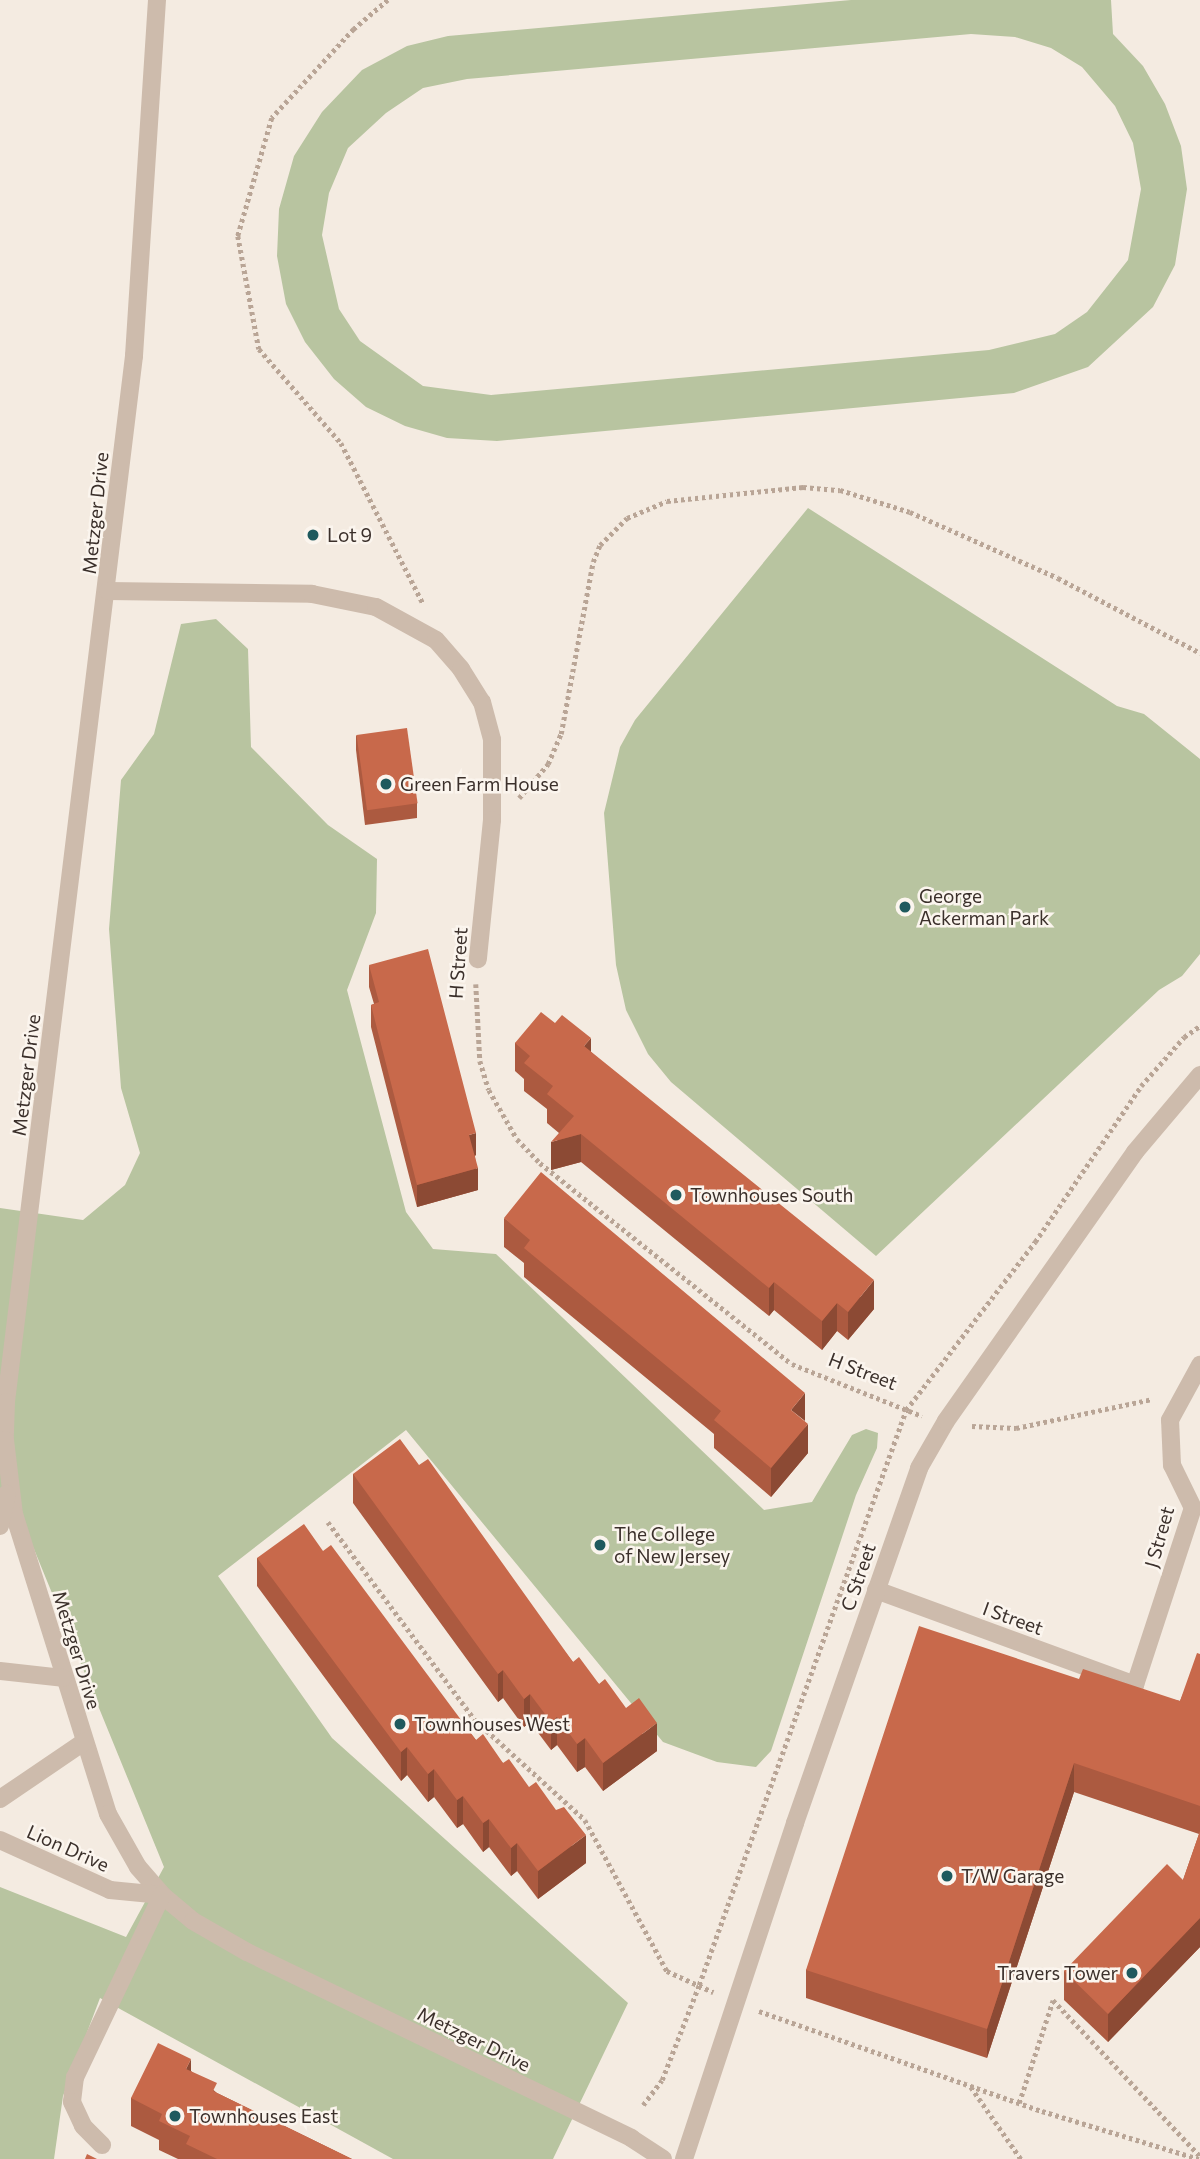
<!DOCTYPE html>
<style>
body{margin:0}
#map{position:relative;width:1200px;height:2159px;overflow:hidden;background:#f4ebe1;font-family:Commissioner,sans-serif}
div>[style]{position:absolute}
.green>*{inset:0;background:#b8c4a0}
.path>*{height:4.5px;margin-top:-2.25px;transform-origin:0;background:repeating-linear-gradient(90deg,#b9a596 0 3.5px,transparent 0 7px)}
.minor>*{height:18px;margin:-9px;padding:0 9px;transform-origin:9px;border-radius:9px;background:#cdbbac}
.wall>*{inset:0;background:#ac5a40}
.shaded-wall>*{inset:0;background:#8c4a34}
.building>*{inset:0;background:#c8694b;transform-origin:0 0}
.dots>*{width:19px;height:19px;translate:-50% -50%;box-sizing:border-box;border:4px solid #fbf5ee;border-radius:50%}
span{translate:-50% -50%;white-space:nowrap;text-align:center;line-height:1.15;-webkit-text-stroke:5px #fbf5ee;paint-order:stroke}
.street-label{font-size:19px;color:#3b302b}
.poi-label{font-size:19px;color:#3b302b}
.left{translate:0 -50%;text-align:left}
.right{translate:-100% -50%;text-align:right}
</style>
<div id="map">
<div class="green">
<div style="clip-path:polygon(evenodd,851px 0,1111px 0,1113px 34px,1143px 66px,1165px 104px,1181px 146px,1187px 189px,1175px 265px,1153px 307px,1088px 367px,1014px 393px,497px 441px,447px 438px,405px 426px,366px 407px,334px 379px,305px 342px,286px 304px,277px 256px,279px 209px,294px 156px,322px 112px,362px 70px,407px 46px,448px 36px,851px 0,971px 34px,1015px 37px,1051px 48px,1082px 67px,1115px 106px,1133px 143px,1141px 189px,1128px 260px,1087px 312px,1055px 334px,989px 350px,491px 395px,423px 386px,360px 341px,339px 309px,322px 235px,329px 193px,348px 148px,386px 113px,423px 88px,467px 79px,971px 34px)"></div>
<div style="clip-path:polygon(808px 508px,1117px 706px,1144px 714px,1200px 759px,1200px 954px,1182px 976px,1159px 990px,876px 1256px,671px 1082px,648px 1054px,626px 1010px,616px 965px,604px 813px,620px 747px,635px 720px)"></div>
<div style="clip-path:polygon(216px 619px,248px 649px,251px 747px,328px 825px,377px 859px,376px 913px,347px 990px,406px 1212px,433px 1249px,496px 1254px,764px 1510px,812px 1502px,852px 1435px,866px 1429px,878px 1433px,877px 1448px,856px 1495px,771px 1751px,756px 1767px,717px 1762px,663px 1742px,406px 1430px,218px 1576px,332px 1738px,628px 2003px,553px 2159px,393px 2159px,100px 1998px,63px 2096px,54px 2159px,0 2159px,0 1887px,126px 1937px,164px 1867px,9px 1488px,0 1496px,0 1208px,83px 1220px,125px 1185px,140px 1153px,121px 1088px,109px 929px,121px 780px,154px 734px,181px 624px)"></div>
</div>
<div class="path">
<div style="left:388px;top:0;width:45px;rotate:139.5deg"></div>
<div style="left:354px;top:29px;width:121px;rotate:132.7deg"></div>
<div style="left:272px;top:118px;width:123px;rotate:106.1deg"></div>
<div style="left:238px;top:236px;width:115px;rotate:79.5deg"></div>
<div style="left:259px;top:349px;width:125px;rotate:48.9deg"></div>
<div style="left:341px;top:443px;width:180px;rotate:62.9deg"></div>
<div style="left:519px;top:798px;width:45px;rotate:-49.5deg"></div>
<div style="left:548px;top:764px;width:33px;rotate:-67deg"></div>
<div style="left:561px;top:734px;width:175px;rotate:-79.5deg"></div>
<div style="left:593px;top:562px;width:18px;rotate:-68deg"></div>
<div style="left:600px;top:545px;width:38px;rotate:-45deg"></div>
<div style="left:627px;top:518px;width:43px;rotate:-23deg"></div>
<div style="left:667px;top:501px;width:137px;rotate:-5.9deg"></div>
<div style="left:803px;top:487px;width:37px;rotate:5deg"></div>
<div style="left:840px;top:490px;width:73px;rotate:17.4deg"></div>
<div style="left:910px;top:512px;width:162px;rotate:24deg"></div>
<div style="left:1058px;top:578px;width:161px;rotate:27.8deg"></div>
<div style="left:476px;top:984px;width:77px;rotate:87deg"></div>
<div style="left:480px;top:1061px;width:30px;rotate:73deg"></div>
<div style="left:489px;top:1090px;width:56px;rotate:60.3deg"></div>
<div style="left:517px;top:1139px;width:33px;rotate:46deg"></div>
<div style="left:540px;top:1163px;width:322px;rotate:38.6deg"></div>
<div style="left:792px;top:1364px;width:140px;rotate:21.8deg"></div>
<div style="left:972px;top:1426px;width:44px;rotate:2.6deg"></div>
<div style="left:1016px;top:1428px;width:139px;rotate:-12deg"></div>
<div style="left:328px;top:1522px;width:248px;rotate:53.4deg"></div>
<div style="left:476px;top:1721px;width:147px;rotate:42.2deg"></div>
<div style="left:585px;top:1820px;width:172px;rotate:61.5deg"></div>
<div style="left:667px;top:1971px;width:51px;rotate:24.5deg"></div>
<div style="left:759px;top:2011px;width:300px;rotate:19.5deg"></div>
<div style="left:1042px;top:2111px;width:164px;rotate:17deg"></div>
<div style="left:971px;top:2087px;width:88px;rotate:55.2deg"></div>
<div style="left:1019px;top:2103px;width:108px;rotate:-71.7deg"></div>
<div style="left:1053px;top:2000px;width:214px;rotate:46.7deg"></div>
<div style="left:643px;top:2105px;width:31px;rotate:-53deg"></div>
<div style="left:662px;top:2080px;width:102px;rotate:-68.7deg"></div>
<div style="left:699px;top:1985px;width:611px;rotate:-70.2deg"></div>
<div style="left:906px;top:1410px;width:212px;rotate:-52.5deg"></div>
<div style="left:1035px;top:1242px;width:189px;rotate:-55.8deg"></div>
<div style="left:1141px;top:1086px;width:65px;rotate:-48.7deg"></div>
<div style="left:1184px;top:1037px;width:19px;rotate:-35deg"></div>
</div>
<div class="minor">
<div style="left:157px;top:0;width:357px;rotate:93.7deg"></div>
<div style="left:134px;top:356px;width:1054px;rotate:96.98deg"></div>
<div style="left:6px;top:1402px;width:38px;rotate:92deg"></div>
<div style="left:5px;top:1440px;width:75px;rotate:83.1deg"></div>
<div style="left:14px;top:1514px;width:314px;rotate:72.6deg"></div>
<div style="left:108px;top:1814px;width:61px;rotate:60.5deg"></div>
<div style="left:138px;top:1867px;width:37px;rotate:49deg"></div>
<div style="left:162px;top:1895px;width:40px;rotate:40deg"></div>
<div style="left:193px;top:1921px;width:62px;rotate:29.9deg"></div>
<div style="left:247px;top:1952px;width:427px;rotate:25.8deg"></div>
<div style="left:631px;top:2138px;width:38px;rotate:33deg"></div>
<div style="left:108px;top:591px;width:204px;rotate:0.8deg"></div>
<div style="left:312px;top:594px;width:65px;rotate:11.5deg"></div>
<div style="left:376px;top:607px;width:68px;rotate:28.8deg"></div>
<div style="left:436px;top:640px;width:38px;rotate:49deg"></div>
<div style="left:461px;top:669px;width:39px;rotate:58deg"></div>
<div style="left:482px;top:702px;width:39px;rotate:75deg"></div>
<div style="left:492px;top:740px;width:80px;rotate:90deg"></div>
<div style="left:492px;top:820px;width:140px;rotate:95.8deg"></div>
<div style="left:0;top:1526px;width:33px;rotate:-78deg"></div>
<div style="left:876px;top:1590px;width:276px;rotate:20.1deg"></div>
<div style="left:1135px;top:1685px;width:186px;rotate:-71.9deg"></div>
<div style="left:1193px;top:1508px;width:48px;rotate:-116deg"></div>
<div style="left:1172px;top:1465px;width:45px;rotate:-92.5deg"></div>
<div style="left:1170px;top:1420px;width:63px;rotate:-61.4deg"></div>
<div style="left:0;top:1671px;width:63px;rotate:6.3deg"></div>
<div style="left:0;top:1799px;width:102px;rotate:-34.2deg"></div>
<div style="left:0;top:1840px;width:121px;rotate:24.4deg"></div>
<div style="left:110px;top:1890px;width:52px;rotate:5.5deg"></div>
<div style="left:162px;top:1895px;width:202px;rotate:115.5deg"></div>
<div style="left:75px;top:2077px;width:25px;rotate:97deg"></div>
<div style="left:72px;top:2102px;width:26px;rotate:65deg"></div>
<div style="left:83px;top:2126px;width:27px;rotate:45deg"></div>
<div style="left:684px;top:2159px;width:354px;rotate:-71.7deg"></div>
<div style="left:795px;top:1823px;width:376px;rotate:-70.7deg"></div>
<div style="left:919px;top:1468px;width:54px;rotate:-60.1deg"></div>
<div style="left:946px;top:1421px;width:329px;rotate:-54.9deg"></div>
<div style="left:1135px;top:1152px;width:101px;rotate:-49.8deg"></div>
</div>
<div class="wall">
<div style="clip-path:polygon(356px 735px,417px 803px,417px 818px,365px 825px,356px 750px)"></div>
<div style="clip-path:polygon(369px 965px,476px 1155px,475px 1156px,478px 1190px,417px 1207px,371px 1027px,371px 1005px,374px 1004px,369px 987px)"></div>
<div style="clip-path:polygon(555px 1023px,591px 1052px,874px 1309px,848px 1340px,837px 1331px,822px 1350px,774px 1310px,769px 1316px,581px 1162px,551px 1170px,559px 1133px,547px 1123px,547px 1109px,524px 1091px,524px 1079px,515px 1071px,515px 1043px)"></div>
<div style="clip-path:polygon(504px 1218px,805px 1422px,808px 1453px,771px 1497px,714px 1448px,714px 1434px,524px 1277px,524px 1263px,504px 1247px)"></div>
<div style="clip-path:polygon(419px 1465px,573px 1662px,599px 1684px,657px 1751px,603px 1791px,585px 1767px,577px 1772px,557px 1745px,551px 1750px,530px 1722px,524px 1727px,503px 1698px,498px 1702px,353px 1503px,353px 1474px)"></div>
<div style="clip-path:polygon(323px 1551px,476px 1740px,503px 1763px,586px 1863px,538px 1899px,517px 1871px,511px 1876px,489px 1847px,483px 1852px,463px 1824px,457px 1828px,434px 1797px,428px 1802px,407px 1775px,401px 1781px,257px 1586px,257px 1558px)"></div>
<div style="clip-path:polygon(1200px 1654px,1200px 1947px,1108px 2042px,1064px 2000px,1064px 1971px,1183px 1880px,1199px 1834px,1074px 1792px,987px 2058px,806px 1998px,806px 1970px,1079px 1679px,1180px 1701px)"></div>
<div style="clip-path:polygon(191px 2071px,217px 2093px,352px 2159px,178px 2159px,159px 2150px,159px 2140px,131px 2126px,131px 2098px)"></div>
</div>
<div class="shaded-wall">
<div style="clip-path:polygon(591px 1038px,591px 1067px,584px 1046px)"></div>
<div style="clip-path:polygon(476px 1133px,476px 1155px,469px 1157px,469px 1135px)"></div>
<div style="clip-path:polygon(581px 1134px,581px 1162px,551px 1170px,551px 1142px)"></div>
<div style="clip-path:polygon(478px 1168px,478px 1190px,417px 1207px,417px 1185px)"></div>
<div style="clip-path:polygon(874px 1280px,874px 1309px,848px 1340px,848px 1312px)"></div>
<div style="clip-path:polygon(774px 1282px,774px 1310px,769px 1316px,769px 1288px)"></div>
<div style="clip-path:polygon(837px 1303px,837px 1331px,822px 1350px,822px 1321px)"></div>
<div style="clip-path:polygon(805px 1393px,805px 1421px,791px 1410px)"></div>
<div style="clip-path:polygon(808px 1424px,808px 1453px,771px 1497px,771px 1468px)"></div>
<div style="clip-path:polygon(503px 1670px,503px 1698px,498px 1702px,498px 1674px)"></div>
<div style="clip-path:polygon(530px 1694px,530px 1722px,524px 1727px,524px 1699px)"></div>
<div style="clip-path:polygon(557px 1717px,557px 1745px,551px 1750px,551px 1722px)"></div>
<div style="clip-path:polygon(657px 1723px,657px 1751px,603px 1791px,603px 1763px)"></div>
<div style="clip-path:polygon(585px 1738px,585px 1767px,577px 1772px,577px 1744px)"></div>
<div style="clip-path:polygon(407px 1747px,407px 1775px,401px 1781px,401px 1752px)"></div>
<div style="clip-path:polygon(1074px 1763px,1074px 1792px,987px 2058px,987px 2029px)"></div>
<div style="clip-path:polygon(434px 1769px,434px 1797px,428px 1802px,428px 1774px)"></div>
<div style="clip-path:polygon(463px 1796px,463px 1824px,457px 1828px,457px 1800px)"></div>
<div style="clip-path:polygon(489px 1819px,489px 1847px,483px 1852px,483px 1823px)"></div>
<div style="clip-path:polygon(586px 1835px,586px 1863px,538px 1899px,538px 1871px)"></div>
<div style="clip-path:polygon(517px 1843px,517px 1871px,511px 1876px,511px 1848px)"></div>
<div style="clip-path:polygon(1200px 1918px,1200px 1947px,1108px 2042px,1108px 2014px)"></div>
<div style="clip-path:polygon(191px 2059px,191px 2088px,186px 2069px)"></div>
</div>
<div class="building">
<div style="left:407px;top:728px;width:76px;height:51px;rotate:82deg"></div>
<div style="clip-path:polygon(428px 949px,476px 1133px,469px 1135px,478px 1168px,417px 1185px,371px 1005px,379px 1002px,369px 965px)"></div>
<div style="clip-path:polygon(541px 1012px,555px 1023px,562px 1015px,591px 1038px,584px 1046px,874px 1280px,848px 1312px,837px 1303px,822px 1321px,774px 1282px,769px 1288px,581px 1134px,551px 1142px,574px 1116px,547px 1094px,553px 1086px,524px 1063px,530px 1056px,515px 1043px)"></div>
<div style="clip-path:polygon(541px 1172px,805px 1393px,791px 1410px,808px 1424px,771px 1468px,714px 1420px,721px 1411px,524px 1248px,530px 1240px,504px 1218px)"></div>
<div style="clip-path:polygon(400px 1439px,419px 1465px,428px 1459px,573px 1662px,579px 1657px,599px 1684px,605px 1679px,626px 1708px,639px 1698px,657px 1723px,603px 1763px,585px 1738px,577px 1744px,557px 1717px,551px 1722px,530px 1694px,524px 1699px,503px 1670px,498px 1674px,353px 1474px)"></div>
<div style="clip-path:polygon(304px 1524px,323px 1551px,331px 1545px,476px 1740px,483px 1734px,503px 1763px,509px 1759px,529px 1787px,536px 1782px,556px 1810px,564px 1807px,586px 1835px,538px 1871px,517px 1843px,511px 1848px,489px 1819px,483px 1823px,463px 1796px,457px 1800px,434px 1769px,428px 1774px,407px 1747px,401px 1752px,257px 1558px)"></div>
<div style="clip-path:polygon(919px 1626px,1079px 1679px,1083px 1669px,1180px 1701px,1197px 1653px,1200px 1654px,1200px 1806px,1074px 1763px,987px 2029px,806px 1970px)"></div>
<div style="clip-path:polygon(1200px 1831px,1200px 1918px,1108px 2014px,1064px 1971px,1167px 1864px,1183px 1880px)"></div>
<div style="clip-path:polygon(158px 2043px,191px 2059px,186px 2069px,217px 2083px,213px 2091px,352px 2159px,217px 2159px,186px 2144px,190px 2136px,159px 2121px,162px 2114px,131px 2098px)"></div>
<div style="clip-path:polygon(87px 2154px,97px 2159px,85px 2159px)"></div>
</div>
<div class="dots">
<div style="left:313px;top:535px;background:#1f5a5e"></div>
<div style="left:386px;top:784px;background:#1f5a5e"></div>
<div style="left:905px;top:907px;background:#1f5a5e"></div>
<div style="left:676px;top:1195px;background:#1f5a5e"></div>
<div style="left:600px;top:1545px;background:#1f5a5e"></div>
<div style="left:400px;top:1724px;background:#1f5a5e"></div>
<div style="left:947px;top:1876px;background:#1f5a5e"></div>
<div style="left:1132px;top:1973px;background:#1f5a5e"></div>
<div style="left:175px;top:2116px;background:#1f5a5e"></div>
</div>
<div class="street-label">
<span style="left:95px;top:513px;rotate:-84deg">Metzger Drive</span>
<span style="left:458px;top:963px;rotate:-86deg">H Street</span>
<span style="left:26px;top:1075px;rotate:-83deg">Metzger Drive</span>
<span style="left:863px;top:1371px;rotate:21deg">H Street</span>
<span style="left:1159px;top:1537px;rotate:-74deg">J Street</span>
<span style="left:858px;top:1577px;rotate:-71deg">C Street</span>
<span style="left:1013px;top:1618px;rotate:20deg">I Street</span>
<span style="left:77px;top:1650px;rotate:73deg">Metzger Drive</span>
<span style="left:68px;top:1848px;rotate:24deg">Lion Drive</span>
<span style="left:474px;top:2039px;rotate:26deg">Metzger Drive</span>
</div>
<div class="poi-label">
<span class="left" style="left:327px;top:535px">Lot 9</span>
<span class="left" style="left:400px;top:784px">Green Farm House</span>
<span class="left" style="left:919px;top:907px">George<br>Ackerman Park</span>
<span class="left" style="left:690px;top:1195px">Townhouses South</span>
<span class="left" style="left:614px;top:1545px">The College<br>of New Jersey</span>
<span class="left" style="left:414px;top:1724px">Townhouses West</span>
<span class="left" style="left:961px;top:1876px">T/W Garage</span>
<span class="right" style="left:1118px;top:1973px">Travers Tower</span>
<span class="left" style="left:189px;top:2116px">Townhouses East</span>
</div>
</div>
